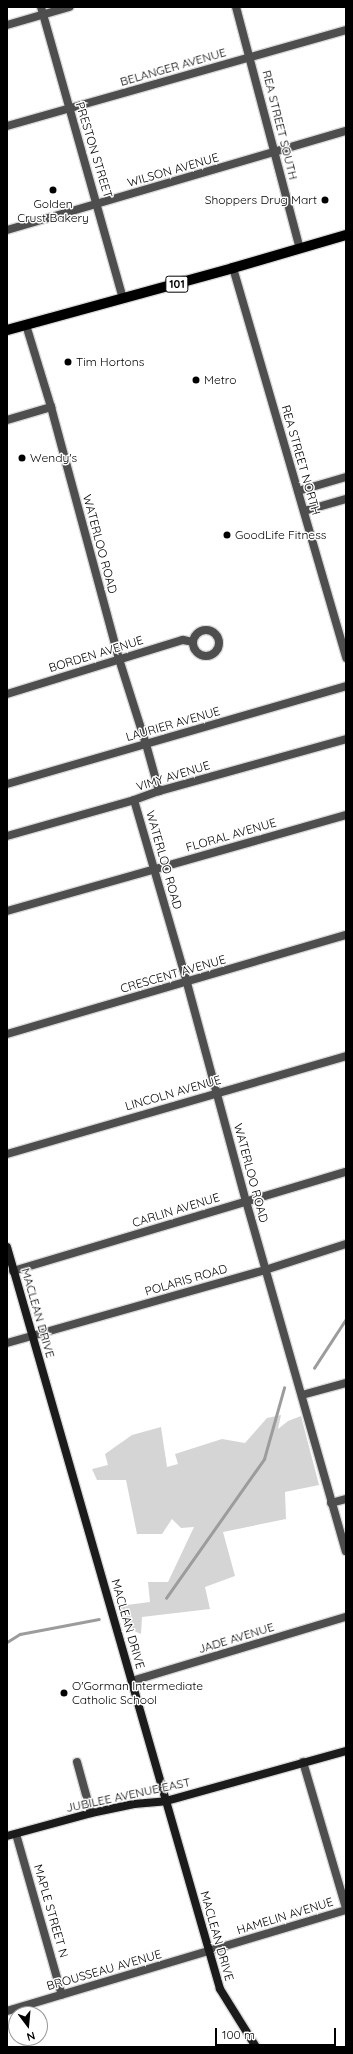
<!DOCTYPE html>
<style>
body{margin:0}
#map{position:relative;width:353px;height:2054px;overflow:hidden;background:#fff;font-family:Quicksand,sans-serif}
div>[style]{position:absolute}
.green>*{inset:0;background:#d5d5d5}
.stream>*{height:2.5px;margin:-1.25px;padding:0 1.25px;transform-origin:1.25px;border-radius:1.25px;background:#9c9c9c}
.roads{filter:drop-shadow(1px 0 #dbdbdb) drop-shadow(-1px 0 #dbdbdb) drop-shadow(0 1px #dbdbdb) drop-shadow(0 -1px #dbdbdb)}
.street>*{height:8px;margin:-4px;padding:0 4px;transform-origin:4px;border-radius:4px;background:#4e4e4e}
.street>.ring{margin:-4px;padding:0;box-sizing:content-box;background:none;border:8px solid #4e4e4e;border-radius:50%}
.secondary>*{height:8px;margin:-4px;padding:0 4px;transform-origin:4px;border-radius:4px;background:#1b1b1b}
.primary>*{height:10px;margin:-5px;padding:0 5px;transform-origin:5px;border-radius:5px;background:#000}
.dots>*{width:11px;height:11px;translate:-50% -50%;box-sizing:border-box;border:2px solid #fff;border-radius:50%}
span{translate:-50% -50%;white-space:nowrap;text-align:center;line-height:1.15;-webkit-text-stroke:3px #fff;paint-order:stroke}
.shield-label span{padding:1px 3px;background:#fff;border:1px solid;border-radius:3px;-webkit-text-stroke-width:0}
.shield-label{font-size:11px;color:#000;font-weight:700}
.street-label{font-size:12px;color:#000}
.poi-label{font-size:12px;color:#000}
.right{translate:-100% -50%;text-align:right}
.left{translate:0 -50%;text-align:left}
.frame{position:absolute;inset:0;border:8px solid #000;pointer-events:none}
.north{position:absolute;left:8px;top:2006px;width:40px;height:40px;box-sizing:border-box;background:#fff;border:1px solid #999;border-radius:50%;rotate:164deg;font-size:11px;font-weight:700;line-height:16px;text-align:center;color:#000}
.north::after{content:'';display:block;margin:auto;width:14px;height:18px;background:#000;clip-path:polygon(50% 0,100% 100%,50% 72%,0 100%)}
.scale{position:absolute;left:215px;top:2028px;width:121px;height:18px;box-sizing:border-box;border:2px solid #000;border-top:0;padding-left:5px;font-size:12px;line-height:14px;white-space:nowrap;color:#000;-webkit-text-stroke:3px #fff;paint-order:stroke}
</style>
<div id="map">
<div class="green">
<div style="clip-path:polygon(281px 1415px,278px 1429px,288px 1421px,301px 1416px,319px 1485px,285px 1492px,286px 1519px,223px 1532px,235px 1576px,205px 1587px,210px 1609px,142px 1617px,141px 1634px,125px 1627px,119px 1606px,150px 1602px,148px 1582px,168px 1582px,194px 1527px,181px 1528px,172px 1519px,162px 1534px,137px 1534px,126px 1480px,97px 1480px,92px 1469px,108px 1465px,105px 1454px,132px 1435px,161px 1427px,167px 1467px,178px 1464px,175px 1454px,222px 1439px,245px 1443px,267px 1418px)"></div>
</div>
<div class="stream">
<div style="left:314px;top:1368px;width:59px;rotate:-56.9deg"></div>
<div style="left:166px;top:1598px;width:170px;rotate:-54.8deg"></div>
<div style="left:264px;top:1459px;width:74px;rotate:-74.3deg"></div>
<div style="left:7px;top:1642px;width:15px;rotate:-32deg"></div>
<div style="left:20px;top:1634px;width:80px;rotate:-10.8deg"></div>
</div>
<div class="roads">
<div class="street">
<div style="left:41px;top:7px;width:303px;rotate:74.3deg"></div>
<div style="left:236px;top:7px;width:250px;rotate:75.2deg"></div>
<div style="left:7px;top:25px;width:65px;rotate:-16.2deg"></div>
<div style="left:7px;top:126px;width:352px;rotate:-15.8deg"></div>
<div style="left:7px;top:230px;width:353px;rotate:-16.3deg"></div>
<div style="left:233px;top:268px;width:406px;rotate:73.8deg"></div>
<div style="left:26px;top:325px;width:86px;rotate:73deg"></div>
<div style="left:51px;top:407px;width:261px;rotate:74.9deg"></div>
<div style="left:119px;top:659px;width:89px;rotate:72.4deg"></div>
<div style="left:146px;top:744px;width:49px;rotate:74.5deg"></div>
<div style="left:7px;top:420px;width:46px;rotate:-16.5deg"></div>
<div style="left:298px;top:491px;width:50px;rotate:-16.3deg"></div>
<div style="left:304px;top:511px;width:44px;rotate:-15.9deg"></div>
<div class="ring" style="left:193px;top:630px;width:18px;height:18px"></div>
<div style="left:7px;top:694px;width:184px;rotate:-17.1deg"></div>
<div style="left:183px;top:640px;width:10px;rotate:11deg"></div>
<div style="left:7px;top:784px;width:353px;rotate:-16.1deg"></div>
<div style="left:134px;top:800px;width:191px;rotate:73.8deg"></div>
<div style="left:187px;top:983px;width:226px;rotate:74.9deg"></div>
<div style="left:246px;top:1201px;width:364px;rotate:74.1deg"></div>
<div style="left:7px;top:836px;width:132px;rotate:-15.8deg"></div>
<div style="left:134px;top:800px;width:27px;rotate:-20deg"></div>
<div style="left:159px;top:791px;width:194px;rotate:-15.5deg"></div>
<div style="left:7px;top:911px;width:352px;rotate:-15.8deg"></div>
<div style="left:7px;top:1034px;width:353px;rotate:-16.3deg"></div>
<div style="left:7px;top:1154px;width:353px;rotate:-16.1deg"></div>
<div style="left:13px;top:1271px;width:347px;rotate:-16.6deg"></div>
<div style="left:7px;top:1343px;width:268px;rotate:-15.8deg"></div>
<div style="left:265px;top:1270px;width:85px;rotate:-17.8deg"></div>
<div style="left:302px;top:1395px;width:46px;rotate:-15.3deg"></div>
<div style="left:331px;top:1503px;width:16px;rotate:-15deg"></div>
<div style="left:132px;top:1681px;width:223px;rotate:-16.7deg"></div>
<div style="left:77px;top:1762px;width:53px;rotate:74.6deg"></div>
<div style="left:303px;top:1762px;width:152px;rotate:73.6deg"></div>
<div style="left:16px;top:1834px;width:167px;rotate:74.1deg"></div>
<div style="left:7px;top:2011px;width:354px;rotate:-16.6deg"></div>
</div>
<div class="secondary">
<div style="left:7px;top:1247px;width:772px;rotate:73.98deg"></div>
<div style="left:220px;top:1989px;width:68px;rotate:58.2deg"></div>
<div style="left:7px;top:1836px;width:87px;rotate:-15.3deg"></div>
<div style="left:91px;top:1813px;width:44px;rotate:-11.8deg"></div>
<div style="left:134px;top:1804px;width:32px;rotate:-5deg"></div>
<div style="left:166px;top:1801px;width:187px;rotate:-15.5deg"></div>
</div>
<div class="primary">
<div style="left:7px;top:330px;width:234px;rotate:-15.3deg"></div>
<div style="left:233px;top:268px;width:118px;rotate:-16.3deg"></div>
</div>
</div>
<div class="dots">
<div style="left:53px;top:190px;background:#000"></div>
<div style="left:325px;top:200px;background:#000"></div>
<div style="left:68px;top:362px;background:#000"></div>
<div style="left:196px;top:380px;background:#000"></div>
<div style="left:22px;top:458px;background:#000"></div>
<div style="left:227px;top:535px;background:#000"></div>
<div style="left:64px;top:1693px;background:#000"></div>
</div>
<div class="shield-label">
<span style="left:177px;top:284px">101</span>
</div>
<div class="street-label">
<span style="left:173px;top:67px;rotate:-16deg">BELANGER AVENUE</span>
<span style="left:280px;top:125px;rotate:76deg">REA STREET SOUTH</span>
<span style="left:94px;top:150px;rotate:73deg">PRESTON STREET</span>
<span style="left:173px;top:170px;rotate:-16deg">WILSON AVENUE</span>
<span style="left:301px;top:460px;rotate:74deg">REA STREET NORTH</span>
<span style="left:100px;top:544px;rotate:75deg">WATERLOO ROAD</span>
<span style="left:96px;top:654px;rotate:-17deg">BORDEN AVENUE</span>
<span style="left:173px;top:724px;rotate:-16deg">LAURIER AVENUE</span>
<span style="left:173px;top:776px;rotate:-17deg">VIMY AVENUE</span>
<span style="left:231px;top:835px;rotate:-16deg">FLORAL AVENUE</span>
<span style="left:164px;top:860px;rotate:74deg">WATERLOO ROAD</span>
<span style="left:173px;top:974px;rotate:-16deg">CRESCENT AVENUE</span>
<span style="left:173px;top:1093px;rotate:-16deg">LINCOLN AVENUE</span>
<span style="left:251px;top:1173px;rotate:75deg">WATERLOO ROAD</span>
<span style="left:176px;top:1210px;rotate:-17deg">CARLIN AVENUE</span>
<span style="left:186px;top:1280px;rotate:-16deg">POLARIS ROAD</span>
<span style="left:38px;top:1313px;rotate:74deg">MACLEAN DRIVE</span>
<span style="left:128px;top:1624px;rotate:74deg">MACLEAN DRIVE</span>
<span style="left:236px;top:1638px;rotate:-17deg">JADE AVENUE</span>
<span style="left:128px;top:1795px;rotate:-12deg">JUBILEE AVENUE EAST</span>
<span style="left:51px;top:1911px;rotate:74deg">MAPLE STREET N</span>
<span style="left:285px;top:1916px;rotate:-17deg">HAMELIN AVENUE</span>
<span style="left:217px;top:1936px;rotate:74deg">MACLEAN DRIVE</span>
<span style="left:104px;top:1970px;rotate:-16deg">BROUSSEAU AVENUE</span>
</div>
<div class="poi-label">
<span class="right" style="left:317px;top:200px">Shoppers Drug Mart</span>
<span style="left:53px;top:211px">Golden<br>Crust Bakery</span>
<span class="left" style="left:76px;top:362px">Tim Hortons</span>
<span class="left" style="left:204px;top:380px">Metro</span>
<span class="left" style="left:30px;top:458px">Wendy's</span>
<span class="left" style="left:235px;top:535px">GoodLife Fitness</span>
<span class="left" style="left:72px;top:1693px">O'Gorman Intermediate<br>Catholic School</span>
</div>
<div class="frame"></div>
<div class="north">N</div>
<div class="scale">100 m</div>
</div>
